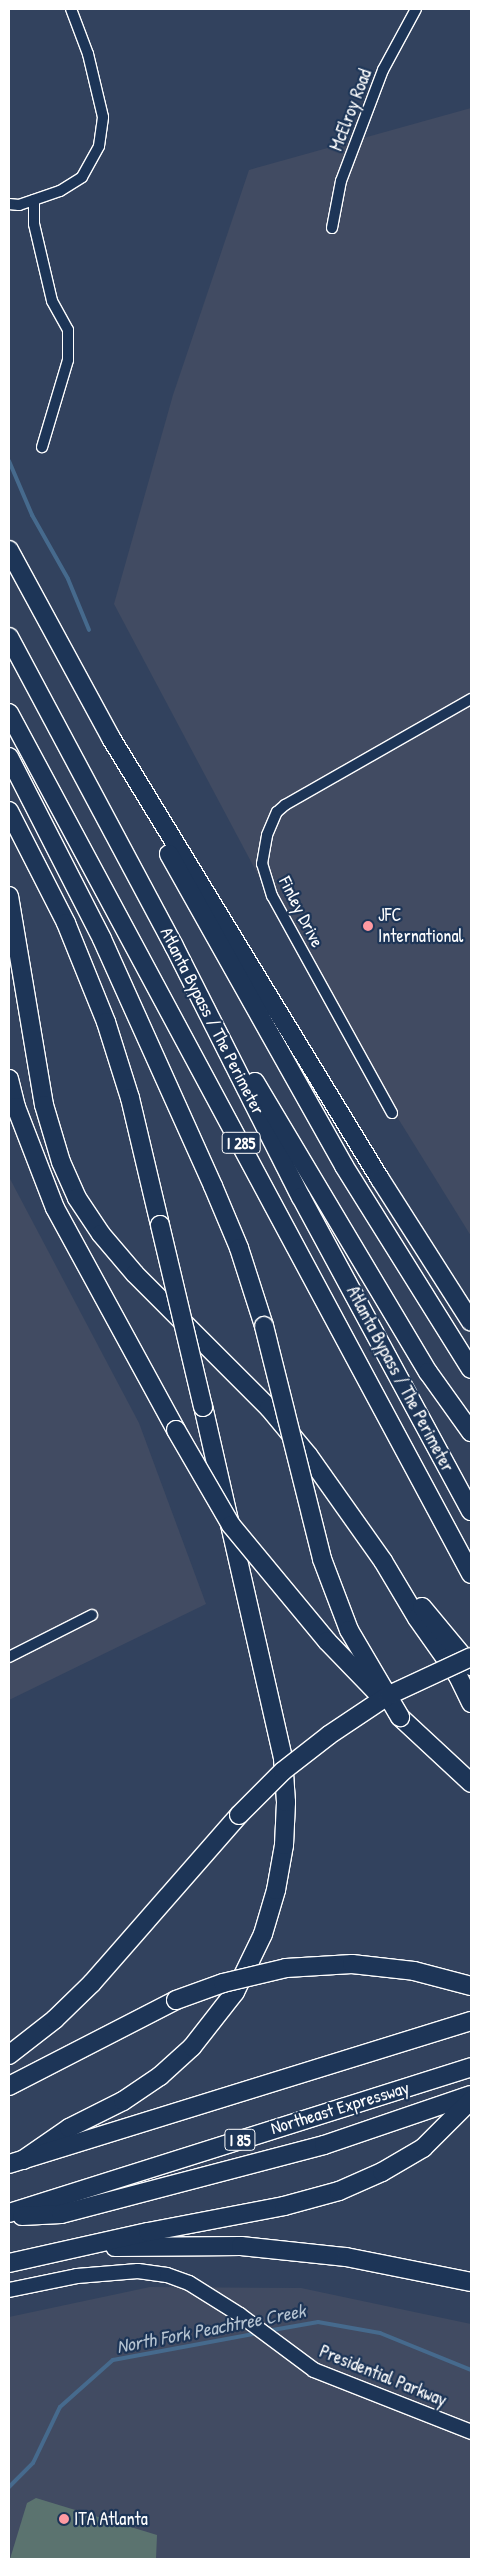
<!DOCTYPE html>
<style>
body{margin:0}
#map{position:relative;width:480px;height:2568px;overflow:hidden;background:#32425e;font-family:"Patrick Hand",sans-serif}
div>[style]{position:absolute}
.built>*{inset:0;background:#414b62}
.green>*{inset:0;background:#5b736f}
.stream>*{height:4px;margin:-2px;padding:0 2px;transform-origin:2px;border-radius:2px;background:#466a8d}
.roads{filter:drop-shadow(1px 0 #fff) drop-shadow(-1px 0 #fff) drop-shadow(0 1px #fff) drop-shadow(0 -1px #fff)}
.street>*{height:10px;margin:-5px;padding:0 5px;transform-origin:5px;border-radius:5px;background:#1d3557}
.secondary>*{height:14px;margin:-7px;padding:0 7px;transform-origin:7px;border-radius:7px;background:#1d3557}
.highway>*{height:18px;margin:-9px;padding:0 9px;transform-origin:9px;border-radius:9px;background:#1d3557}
.bridges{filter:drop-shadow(1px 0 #fff) drop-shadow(-1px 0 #fff) drop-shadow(0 1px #fff) drop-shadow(0 -1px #fff)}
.highway-bridge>*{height:18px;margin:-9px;padding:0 9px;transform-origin:9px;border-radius:9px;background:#1d3557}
.dots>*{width:14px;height:14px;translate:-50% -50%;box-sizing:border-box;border:2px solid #1d3557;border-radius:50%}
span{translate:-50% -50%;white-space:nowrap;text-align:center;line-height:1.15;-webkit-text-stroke:4.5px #1d3557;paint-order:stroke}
.shield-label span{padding:1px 4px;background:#1d3557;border:1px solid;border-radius:4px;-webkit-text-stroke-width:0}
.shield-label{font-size:16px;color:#fff;font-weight:700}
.street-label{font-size:18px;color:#fff}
.poi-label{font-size:18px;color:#fff}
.left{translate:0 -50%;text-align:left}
.water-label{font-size:19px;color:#b5c3d1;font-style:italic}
.frame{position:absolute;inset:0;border:10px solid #fff;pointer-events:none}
</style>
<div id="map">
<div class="built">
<div style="clip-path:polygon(471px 108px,471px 1236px,324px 999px,114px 604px,173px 395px,249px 170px)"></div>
<div style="clip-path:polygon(9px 1177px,139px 1423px,206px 1604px,9px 1700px)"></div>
<div style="clip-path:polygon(150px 2287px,301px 2288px,471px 2324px,471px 2559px,9px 2559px,9px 2317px)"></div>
</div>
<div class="green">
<div style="clip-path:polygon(36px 2498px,157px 2535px,156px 2559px,10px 2559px,27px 2503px)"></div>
</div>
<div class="stream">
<div style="left:9px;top:461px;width:59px;rotate:66.9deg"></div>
<div style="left:32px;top:515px;width:73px;rotate:60.6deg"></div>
<div style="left:68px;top:579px;width:55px;rotate:67.6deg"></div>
<div style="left:267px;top:2331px;width:52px;rotate:-10deg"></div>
<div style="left:318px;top:2322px;width:63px;rotate:10.1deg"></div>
<div style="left:380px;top:2333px;width:98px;rotate:22.1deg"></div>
<div style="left:9px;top:2487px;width:34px;rotate:-45deg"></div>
<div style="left:33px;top:2463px;width:62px;rotate:-64.3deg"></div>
<div style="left:60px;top:2407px;width:71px;rotate:-41.6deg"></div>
<div style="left:113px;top:2360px;width:147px;rotate:-10.5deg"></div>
</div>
<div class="roads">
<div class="street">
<div style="left:34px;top:200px;width:24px;rotate:90deg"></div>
<div style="left:34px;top:224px;width:79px;rotate:76.8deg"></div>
<div style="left:52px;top:301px;width:33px;rotate:61deg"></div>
<div style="left:68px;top:330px;width:30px;rotate:90deg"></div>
<div style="left:68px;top:360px;width:91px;rotate:106.6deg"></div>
<div style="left:9px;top:204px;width:10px;rotate:6deg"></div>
<div style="left:19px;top:205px;width:43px;rotate:-18.9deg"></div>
<div style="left:60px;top:191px;width:26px;rotate:-32deg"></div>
<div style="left:82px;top:177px;width:35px;rotate:-61deg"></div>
<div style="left:99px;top:146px;width:29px;rotate:-82deg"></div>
<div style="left:103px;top:117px;width:65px;rotate:-103.4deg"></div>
<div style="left:88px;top:54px;width:48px;rotate:-110.7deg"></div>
<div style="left:332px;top:228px;width:48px;rotate:-79.2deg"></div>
<div style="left:341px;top:181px;width:119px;rotate:-69.3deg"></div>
<div style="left:383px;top:70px;width:69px;rotate:-61.6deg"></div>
<div style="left:392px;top:1113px;width:248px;rotate:-118.9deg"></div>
<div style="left:272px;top:896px;width:34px;rotate:-107deg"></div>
<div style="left:262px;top:864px;width:29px;rotate:-80deg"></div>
<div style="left:267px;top:835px;width:25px;rotate:-67deg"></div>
<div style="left:277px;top:812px;width:11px;rotate:-41deg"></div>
<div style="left:285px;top:805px;width:214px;rotate:-29.7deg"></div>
<div style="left:9px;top:1657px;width:93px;rotate:-26.8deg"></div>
</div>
<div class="secondary">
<div style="left:9px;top:2290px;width:69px;rotate:-11.6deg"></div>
<div style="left:77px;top:2276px;width:61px;rotate:-4.7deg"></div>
<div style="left:138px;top:2271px;width:29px;rotate:8deg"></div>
<div style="left:167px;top:2275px;width:23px;rotate:20deg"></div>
<div style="left:189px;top:2283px;width:60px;rotate:32.1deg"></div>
<div style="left:240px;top:2315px;width:92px;rotate:36.6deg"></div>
<div style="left:314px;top:2370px;width:169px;rotate:21.5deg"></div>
</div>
<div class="highway">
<div style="left:9px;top:550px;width:214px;rotate:61.5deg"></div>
<div style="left:111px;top:738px;width:517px;rotate:58.62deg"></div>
<div style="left:380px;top:1179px;width:169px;rotate:57.5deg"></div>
<div style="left:9px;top:637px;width:350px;rotate:61.9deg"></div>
<div style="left:174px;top:946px;width:281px;rotate:63.2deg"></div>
<div style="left:301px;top:1197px;width:357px;rotate:61.6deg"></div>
<div style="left:9px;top:713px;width:977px;rotate:61.78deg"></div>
<div style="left:9px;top:757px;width:204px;rotate:62.9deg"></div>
<div style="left:102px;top:939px;width:271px;rotate:65.8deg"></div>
<div style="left:213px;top:1186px;width:67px;rotate:67.2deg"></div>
<div style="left:239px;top:1248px;width:82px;rotate:72.2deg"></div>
<div style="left:9px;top:811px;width:126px;rotate:63deg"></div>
<div style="left:66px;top:923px;width:107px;rotate:68deg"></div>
<div style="left:106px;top:1022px;width:80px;rotate:72.5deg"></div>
<div style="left:130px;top:1098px;width:130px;rotate:76.7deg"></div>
<div style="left:169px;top:854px;width:358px;rotate:60.7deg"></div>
<div style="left:344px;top:1166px;width:239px;rotate:58deg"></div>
<div style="left:9px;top:896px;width:212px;rotate:80.5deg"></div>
<div style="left:44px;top:1105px;width:59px;rotate:73.4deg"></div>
<div style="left:61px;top:1162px;width:39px;rotate:66deg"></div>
<div style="left:77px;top:1198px;width:43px;rotate:56.3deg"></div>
<div style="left:101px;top:1234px;width:52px;rotate:49.6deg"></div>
<div style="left:135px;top:1274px;width:190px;rotate:45deg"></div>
<div style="left:269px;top:1408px;width:61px;rotate:50.3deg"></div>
<div style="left:308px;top:1455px;width:130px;rotate:54.7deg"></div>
<div style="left:383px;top:1561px;width:66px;rotate:59.2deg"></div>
<div style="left:417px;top:1618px;width:71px;rotate:54.7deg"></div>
<div style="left:458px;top:1676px;width:30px;rotate:64deg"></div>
<div style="left:9px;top:1079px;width:29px;rotate:76deg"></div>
<div style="left:16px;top:1107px;width:108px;rotate:68.9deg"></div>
<div style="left:55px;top:1208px;width:253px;rotate:61.4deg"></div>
<div style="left:255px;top:1082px;width:338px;rotate:59.2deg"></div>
<div style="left:428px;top:1372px;width:74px;rotate:54.4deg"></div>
<div style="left:422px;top:1607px;width:77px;rotate:50.3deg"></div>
<div style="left:400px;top:1717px;width:97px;rotate:42.9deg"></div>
<div style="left:9px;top:2055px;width:58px;rotate:-38deg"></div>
<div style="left:55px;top:2019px;width:52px;rotate:-44.2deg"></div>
<div style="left:92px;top:1983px;width:223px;rotate:-48.8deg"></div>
<div style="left:9px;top:2086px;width:188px;rotate:-27.2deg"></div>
<div style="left:23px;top:2160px;width:56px;rotate:-34.8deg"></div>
<div style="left:69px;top:2128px;width:60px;rotate:-26.6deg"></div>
<div style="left:123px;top:2101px;width:45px;rotate:-34deg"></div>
<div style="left:160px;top:2076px;width:43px;rotate:-42.2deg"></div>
<div style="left:192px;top:2047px;width:70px;rotate:-52deg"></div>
<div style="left:235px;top:1992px;width:64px;rotate:-64.2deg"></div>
<div style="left:263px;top:1934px;width:46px;rotate:-73.5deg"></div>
<div style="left:276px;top:1890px;width:46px;rotate:-79.9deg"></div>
<div style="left:284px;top:1845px;width:43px;rotate:-87.3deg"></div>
<div style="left:286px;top:1802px;width:44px;rotate:-93.9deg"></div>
<div style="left:283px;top:1758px;width:360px;rotate:-102.8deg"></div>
<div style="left:9px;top:2164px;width:484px;rotate:-17.2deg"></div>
<div style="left:9px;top:2213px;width:485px;rotate:-17.5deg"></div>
<div style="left:22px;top:2216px;width:39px;rotate:-3deg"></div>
<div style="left:61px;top:2214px;width:272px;rotate:-14.7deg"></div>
<div style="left:324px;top:2145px;width:155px;rotate:-18.8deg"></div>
<div style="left:115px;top:2247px;width:126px;rotate:-0.5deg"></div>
<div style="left:241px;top:2246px;width:106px;rotate:6deg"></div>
<div style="left:346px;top:2257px;width:127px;rotate:11.3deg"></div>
<div style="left:9px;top:2263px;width:142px;rotate:-12.6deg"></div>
<div style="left:148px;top:2232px;width:138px;rotate:-10.8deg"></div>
<div style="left:284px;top:2206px;width:57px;rotate:-15.3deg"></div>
<div style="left:339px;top:2191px;width:47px;rotate:-23.8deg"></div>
<div style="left:382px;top:2172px;width:48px;rotate:-30.3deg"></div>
<div style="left:423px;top:2148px;width:68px;rotate:-45deg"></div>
</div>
</div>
<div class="bridges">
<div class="highway-bridge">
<div style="left:160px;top:1225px;width:187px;rotate:76.7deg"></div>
<div style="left:264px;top:1326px;width:240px;rotate:76deg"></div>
<div style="left:322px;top:1559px;width:76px;rotate:69.2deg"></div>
<div style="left:349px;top:1630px;width:101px;rotate:59.6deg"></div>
<div style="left:176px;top:1430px;width:110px;rotate:59.9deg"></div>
<div style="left:231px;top:1525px;width:151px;rotate:50.4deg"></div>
<div style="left:327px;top:1641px;width:78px;rotate:46deg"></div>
<div style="left:239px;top:1815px;width:62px;rotate:-45deg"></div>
<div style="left:283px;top:1771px;width:58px;rotate:-38deg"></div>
<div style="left:329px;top:1735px;width:72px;rotate:-33.7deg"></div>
<div style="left:389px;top:1695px;width:90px;rotate:-24.9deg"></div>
<div style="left:176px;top:2000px;width:50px;rotate:-19.9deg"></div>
<div style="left:223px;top:1983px;width:65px;rotate:-13.4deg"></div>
<div style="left:286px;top:1968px;width:66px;rotate:-3.5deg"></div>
<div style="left:352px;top:1964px;width:62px;rotate:6.4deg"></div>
<div style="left:414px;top:1971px;width:59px;rotate:14.7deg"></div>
</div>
</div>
<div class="dots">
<div style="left:368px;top:926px;background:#ff9aa2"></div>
<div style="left:64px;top:2519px;background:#ff9aa2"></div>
</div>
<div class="shield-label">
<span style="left:241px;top:1143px">I 285</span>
<span style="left:240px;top:2140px">I 85</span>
</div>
<div class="street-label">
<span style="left:351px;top:110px;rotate:-69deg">McElroy Road</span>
<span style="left:301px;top:912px;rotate:63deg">Finley Drive</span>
<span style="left:212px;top:1021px;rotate:63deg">Atlanta Bypass / The Perimeter</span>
<span style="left:400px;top:1379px;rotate:62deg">Atlanta Bypass / The Perimeter</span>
<span style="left:340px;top:2108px;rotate:-17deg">Northeast Expressway</span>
<span style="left:383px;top:2376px;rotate:22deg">Presidential Parkway</span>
</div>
<div class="poi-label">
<span class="left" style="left:378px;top:926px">JFC<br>International</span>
<span class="left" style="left:74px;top:2519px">ITA Atlanta</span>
</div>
<div class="water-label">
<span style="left:211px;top:2329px;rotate:-11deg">North Fork Peachtree Creek</span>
</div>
<div class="frame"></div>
</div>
